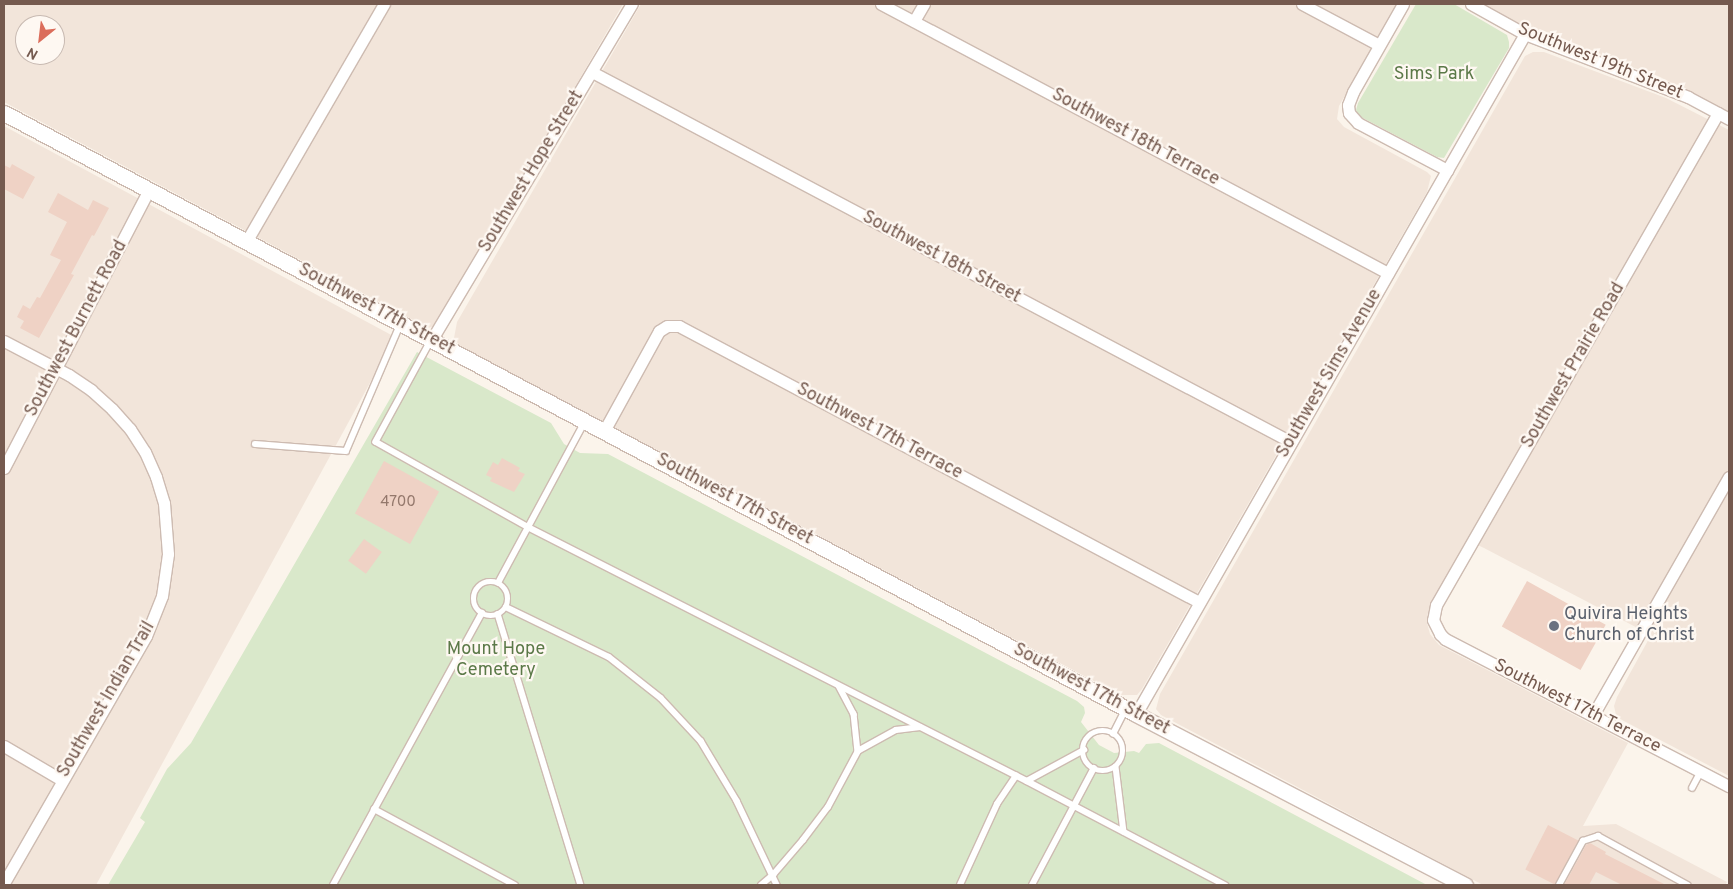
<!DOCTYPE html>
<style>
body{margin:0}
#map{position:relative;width:1733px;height:889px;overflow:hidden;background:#fbf4eb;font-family:Overpass,sans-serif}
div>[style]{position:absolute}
.residential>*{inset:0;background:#f2e5da}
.green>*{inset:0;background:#d9e8ca}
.building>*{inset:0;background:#efd2c5;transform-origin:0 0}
.roads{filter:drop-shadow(1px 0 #cdbbb1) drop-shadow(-1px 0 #cdbbb1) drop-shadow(0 1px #cdbbb1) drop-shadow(0 -1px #cdbbb1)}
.service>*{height:5.5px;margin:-2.75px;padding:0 2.75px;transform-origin:2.75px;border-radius:2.75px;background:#fff}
.service>.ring{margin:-2.75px;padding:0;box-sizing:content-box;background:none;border:5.5px solid #fff;border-radius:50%}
.minor>*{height:11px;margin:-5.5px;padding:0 5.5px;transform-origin:5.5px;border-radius:5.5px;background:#fff}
.secondary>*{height:15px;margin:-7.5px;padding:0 7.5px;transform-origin:7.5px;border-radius:7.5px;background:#fff}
.dots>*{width:14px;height:14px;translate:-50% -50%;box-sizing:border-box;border:2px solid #fef8f2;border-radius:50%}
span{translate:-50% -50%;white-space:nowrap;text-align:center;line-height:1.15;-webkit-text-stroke:4.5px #fef8f2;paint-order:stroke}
.number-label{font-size:15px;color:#94786c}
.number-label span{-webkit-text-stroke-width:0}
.street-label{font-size:18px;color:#755a4f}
.park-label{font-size:18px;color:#5b7948}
.worship-label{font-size:18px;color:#5b616d}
.left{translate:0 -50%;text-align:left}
.frame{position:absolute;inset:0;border:5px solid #755a4f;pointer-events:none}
.north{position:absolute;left:15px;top:15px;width:50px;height:50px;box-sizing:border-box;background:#fef8f2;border:1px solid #c7b9b1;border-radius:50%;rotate:209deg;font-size:14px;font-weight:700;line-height:20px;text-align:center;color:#755a4f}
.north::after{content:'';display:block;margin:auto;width:18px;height:22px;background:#db6d5b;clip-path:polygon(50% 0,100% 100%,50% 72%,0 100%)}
</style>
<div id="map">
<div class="residential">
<div style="clip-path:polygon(evenodd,4px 4px,623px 4px,437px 325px,428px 328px,4px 102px,4px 4px,25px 25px,55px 25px,55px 55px,25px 55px,25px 25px)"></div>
<div style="clip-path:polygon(641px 4px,1397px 4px,1339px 106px,1337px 119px,1344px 127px,1427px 172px,1431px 176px,1427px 192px,1142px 689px,1137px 695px,1120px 695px,459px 345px,454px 338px,457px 322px)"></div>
<div style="clip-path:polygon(1482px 4px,1729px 4px,1729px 112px,1658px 76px,1553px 40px,1522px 27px)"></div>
<div style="clip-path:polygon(1533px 52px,1544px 52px,1666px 98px,1729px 130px,1729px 776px,1622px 720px,1616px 715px,1614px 706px,1617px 697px,1651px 635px,1484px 548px,1467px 540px,1428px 612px,1427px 623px,1430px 634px,1439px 645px,1628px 743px,1583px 826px,1616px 824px,1727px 882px,1725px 885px,1483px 885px,1161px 715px,1156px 709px,1160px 694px,1525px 56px)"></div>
<div style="clip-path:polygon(4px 126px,395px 337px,96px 885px,4px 885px)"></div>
</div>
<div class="green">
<div style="clip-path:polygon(1416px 4px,1454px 4px,1507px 35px,1509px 42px,1509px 48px,1444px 158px,1437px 157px,1359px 116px,1356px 110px,1358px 103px)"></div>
<div style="clip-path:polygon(417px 352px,551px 423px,564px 444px,580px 453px,608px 454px,1077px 701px,1084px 707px,1085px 713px,1081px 722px,1099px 745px,1114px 753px,1134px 751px,1139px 753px,1146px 744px,1159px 743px,1427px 885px,108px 885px,145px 822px,140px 818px,167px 769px,191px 743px)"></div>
</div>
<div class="building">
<div style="clip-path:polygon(12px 164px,35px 177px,23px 199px,4px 189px,4px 165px,10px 168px)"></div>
<div style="clip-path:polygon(58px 193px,88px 210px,93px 200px,109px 208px,94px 236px,92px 235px,71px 274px,74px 275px,39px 338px,20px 328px,24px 321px,17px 317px,23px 305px,30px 309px,37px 297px,40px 298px,61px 260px,50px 255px,67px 222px,48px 212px)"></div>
<div style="clip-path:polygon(502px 458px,520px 468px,518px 471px,525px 474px,514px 492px,490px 481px,492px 478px,486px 475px,493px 462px,498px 465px)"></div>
<div style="left:384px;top:461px;width:63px;height:60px;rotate:29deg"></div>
<div style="left:364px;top:539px;width:22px;height:27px;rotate:36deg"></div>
<div style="left:1527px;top:581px;width:90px;height:52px;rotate:29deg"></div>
<div style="left:1548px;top:825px;width:34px;height:50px;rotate:27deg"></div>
<div style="clip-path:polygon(1590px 843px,1606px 852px,1605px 854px,1666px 885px,1622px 885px,1596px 872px,1589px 885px,1564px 885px,1586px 845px)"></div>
</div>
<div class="roads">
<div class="service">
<div style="left:431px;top:341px;width:115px;rotate:118.6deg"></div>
<div style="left:376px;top:442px;width:174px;rotate:29.2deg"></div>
<div style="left:528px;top:527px;width:560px;rotate:26.98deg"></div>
<div style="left:1027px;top:781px;width:224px;rotate:27.7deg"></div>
<div style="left:255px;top:444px;width:91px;rotate:4.4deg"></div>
<div style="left:346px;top:451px;width:137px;rotate:-66.8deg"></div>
<div class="ring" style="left:474px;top:582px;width:28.5px;height:28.5px"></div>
<div style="left:498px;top:583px;width:182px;rotate:-61.7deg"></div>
<div style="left:506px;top:607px;width:114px;rotate:25.9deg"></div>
<div style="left:609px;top:657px;width:66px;rotate:38.3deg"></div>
<div style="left:661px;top:698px;width:59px;rotate:47.1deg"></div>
<div style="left:701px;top:741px;width:70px;rotate:59deg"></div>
<div style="left:737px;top:801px;width:93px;rotate:64.5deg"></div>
<div style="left:498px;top:614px;width:283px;rotate:73deg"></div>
<div style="left:839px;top:686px;width:32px;rotate:62deg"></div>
<div style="left:854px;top:714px;width:37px;rotate:84deg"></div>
<div class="ring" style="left:1083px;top:731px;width:34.5px;height:34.5px"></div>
<div style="left:1113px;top:734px;width:28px;rotate:-63deg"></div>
<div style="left:1116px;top:767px;width:65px;rotate:83deg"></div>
<div style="left:1027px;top:781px;width:65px;rotate:-28.5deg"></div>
<div style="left:1692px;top:788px;width:19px;rotate:-62deg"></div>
<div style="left:374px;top:809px;width:160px;rotate:28.3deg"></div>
<div style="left:333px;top:885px;width:310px;rotate:-61.3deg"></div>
<div style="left:761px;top:885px;width:16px;rotate:-40deg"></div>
<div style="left:773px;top:875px;width:46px;rotate:-49.4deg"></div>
<div style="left:803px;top:840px;width:41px;rotate:-52.9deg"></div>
<div style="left:828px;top:807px;width:64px;rotate:-61.8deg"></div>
<div style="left:858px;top:751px;width:43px;rotate:-28.9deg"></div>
<div style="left:896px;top:730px;width:24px;rotate:-7deg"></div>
<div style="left:960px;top:885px;width:89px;rotate:-65.4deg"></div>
<div style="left:997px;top:804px;width:34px;rotate:-56deg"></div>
<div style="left:1032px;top:885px;width:132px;rotate:-62.1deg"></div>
<div style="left:1559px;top:885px;width:50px;rotate:-61.4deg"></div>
<div style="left:1583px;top:841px;width:16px;rotate:-18deg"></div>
<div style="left:1598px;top:836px;width:102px;rotate:28.6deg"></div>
</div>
<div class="minor">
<div style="left:881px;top:4px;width:574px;rotate:27.95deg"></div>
<div style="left:1302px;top:4px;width:87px;rotate:28deg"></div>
<div style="left:1403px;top:4px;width:101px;rotate:119.6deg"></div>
<div style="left:1353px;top:92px;width:14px;rotate:111deg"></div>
<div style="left:1348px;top:105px;width:8px;rotate:83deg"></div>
<div style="left:1349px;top:113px;width:13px;rotate:48deg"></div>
<div style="left:1358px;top:123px;width:101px;rotate:27.8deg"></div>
<div style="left:1471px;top:4px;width:62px;rotate:29.1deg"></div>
<div style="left:1525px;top:34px;width:175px;rotate:21.1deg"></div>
<div style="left:1688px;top:97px;width:47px;rotate:28.2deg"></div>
<div style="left:914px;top:21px;width:20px;rotate:-60deg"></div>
<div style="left:592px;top:72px;width:791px;rotate:27.89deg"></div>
<div style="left:1718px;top:113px;width:567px;rotate:119.82deg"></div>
<div style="left:1436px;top:605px;width:15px;rotate:101deg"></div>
<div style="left:1433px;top:620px;width:16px;rotate:63deg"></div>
<div style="left:1440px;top:634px;width:7px;rotate:45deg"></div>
<div style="left:1445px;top:639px;width:320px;rotate:27.4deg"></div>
<div style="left:246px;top:242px;width:275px;rotate:-59.9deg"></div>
<div style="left:432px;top:339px;width:390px;rotate:-59.2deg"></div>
<div style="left:4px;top:341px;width:73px;rotate:27.6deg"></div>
<div style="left:69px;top:375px;width:27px;rotate:34deg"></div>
<div style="left:91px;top:390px;width:28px;rotate:42deg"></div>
<div style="left:112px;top:409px;width:27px;rotate:48deg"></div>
<div style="left:130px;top:429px;width:27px;rotate:57deg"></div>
<div style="left:145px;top:452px;width:27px;rotate:66deg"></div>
<div style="left:156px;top:477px;width:27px;rotate:73deg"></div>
<div style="left:164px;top:503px;width:51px;rotate:85.5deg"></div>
<div style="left:168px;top:554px;width:42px;rotate:98.1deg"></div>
<div style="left:162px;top:596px;width:43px;rotate:111.8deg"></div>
<div style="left:146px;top:636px;width:285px;rotate:119.9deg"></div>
<div style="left:604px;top:431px;width:114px;rotate:-61.2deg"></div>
<div style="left:659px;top:331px;width:9px;rotate:-32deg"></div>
<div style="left:667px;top:326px;width:12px"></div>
<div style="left:679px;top:326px;width:589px;rotate:27.96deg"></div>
<div style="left:4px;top:468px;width:314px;rotate:-62.5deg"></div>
<div style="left:1136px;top:714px;width:783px;rotate:-60.23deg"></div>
<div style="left:1593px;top:715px;width:274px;rotate:-60.3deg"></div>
<div style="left:4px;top:746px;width:67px;rotate:30.4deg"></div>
</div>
<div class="secondary">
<div style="left:4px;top:113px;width:1282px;rotate:27.96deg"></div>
<div style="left:1136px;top:714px;width:371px;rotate:27.5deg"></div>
</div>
</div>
<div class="dots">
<div style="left:1554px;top:626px;background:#6b7280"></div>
</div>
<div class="number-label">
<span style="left:398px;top:503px">4700</span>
</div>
<div class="street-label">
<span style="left:1600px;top:62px;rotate:22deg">Southwest 19th Street</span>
<span style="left:1135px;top:138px;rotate:28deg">Southwest 18th Terrace</span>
<span style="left:532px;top:172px;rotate:-59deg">Southwest Hope Street</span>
<span style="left:941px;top:258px;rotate:28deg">Southwest 18th Street</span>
<span style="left:376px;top:310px;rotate:28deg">Southwest 17th Street</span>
<span style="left:77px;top:329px;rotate:-62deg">Southwest Burnett Road</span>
<span style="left:1574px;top:366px;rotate:-60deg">Southwest Prairie Road</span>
<span style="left:1330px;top:374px;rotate:-60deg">Southwest Sims Avenue</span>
<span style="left:879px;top:432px;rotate:28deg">Southwest 17th Terrace</span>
<span style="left:734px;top:500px;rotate:28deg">Southwest 17th Street</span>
<span style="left:1091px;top:690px;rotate:28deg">Southwest 17th Street</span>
<span style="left:107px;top:700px;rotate:-60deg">Southwest Indian Trail</span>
<span style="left:1577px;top:707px;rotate:27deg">Southwest 17th Terrace</span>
</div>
<div class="park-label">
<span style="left:1434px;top:75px">Sims Park</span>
<span style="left:496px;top:661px">Mount Hope<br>Cemetery</span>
</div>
<div class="worship-label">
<span class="left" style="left:1564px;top:626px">Quivira Heights<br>Church of Christ</span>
</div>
<div class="frame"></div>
<div class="north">N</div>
</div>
